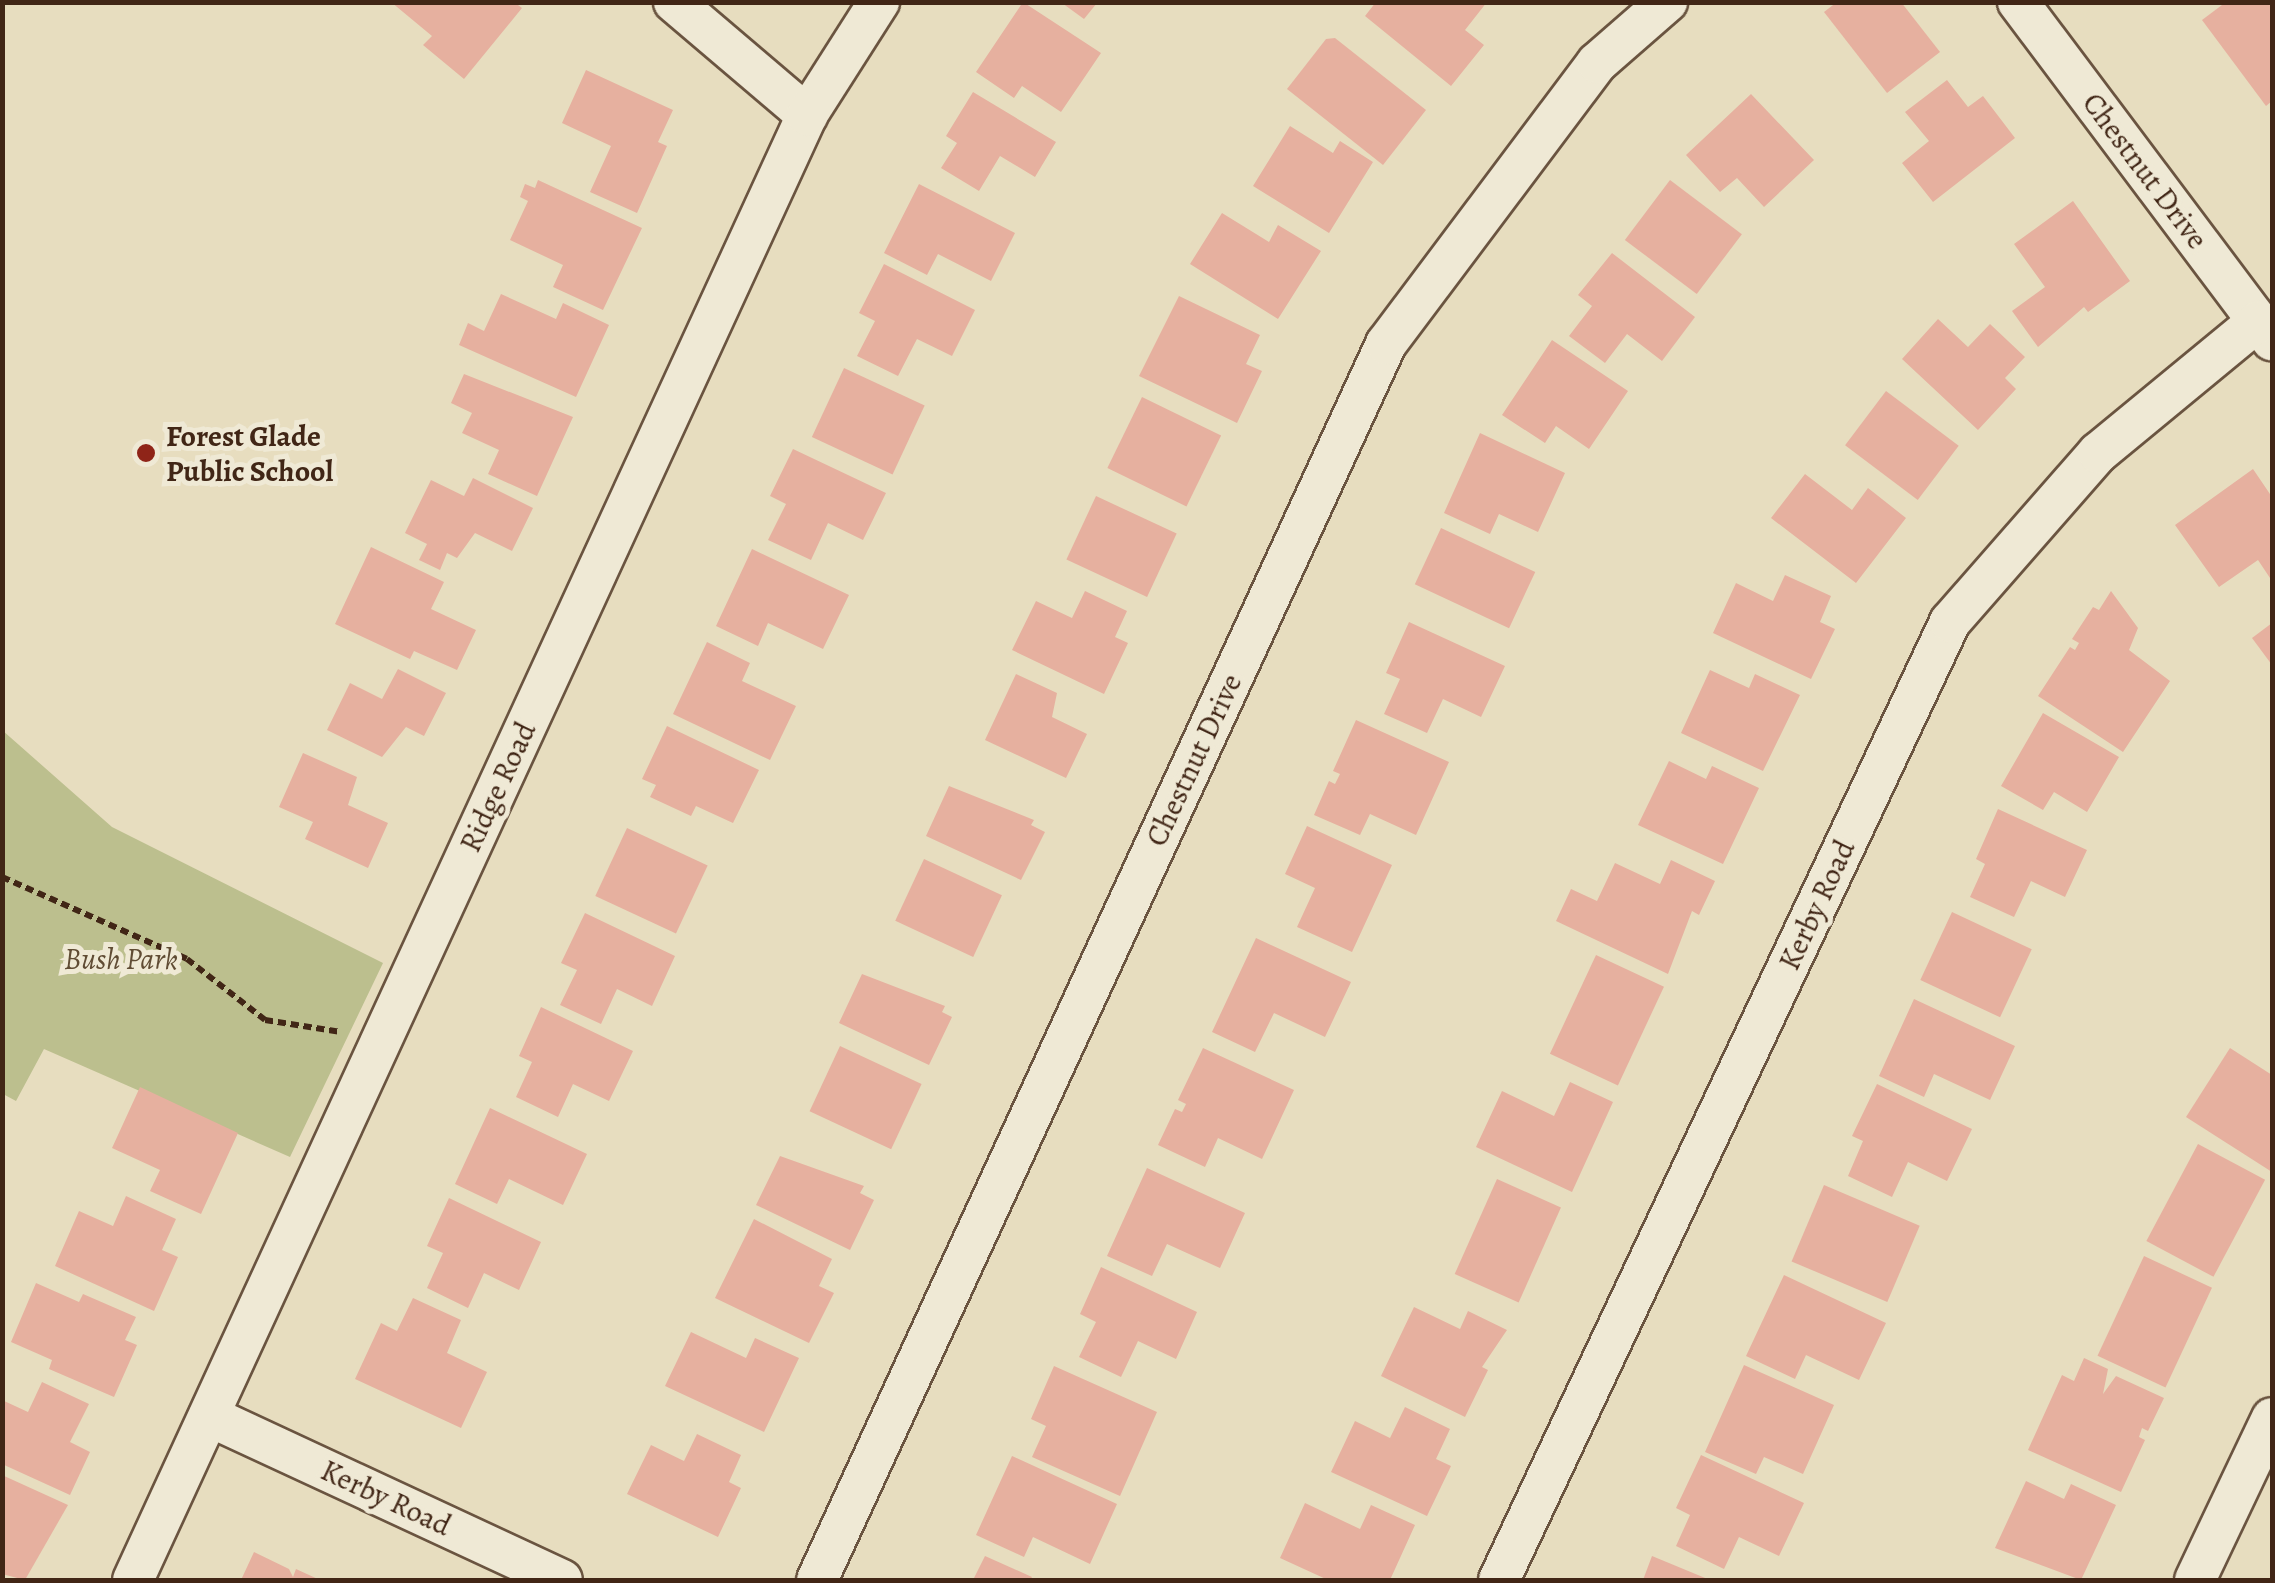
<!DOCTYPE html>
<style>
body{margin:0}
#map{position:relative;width:2275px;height:1583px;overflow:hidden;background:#e7ddbf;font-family:Alegreya,serif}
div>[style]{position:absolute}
.green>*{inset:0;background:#bcbf8e}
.building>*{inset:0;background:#e6b09f;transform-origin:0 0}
.path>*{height:6px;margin-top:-3px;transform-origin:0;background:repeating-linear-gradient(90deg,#412616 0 8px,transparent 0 13px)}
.roads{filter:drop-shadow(2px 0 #6a5440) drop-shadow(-2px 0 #6a5440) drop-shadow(0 2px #6a5440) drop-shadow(0 -2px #6a5440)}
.street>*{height:40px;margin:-20px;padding:0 20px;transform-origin:20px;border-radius:20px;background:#efe9d5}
.dots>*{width:28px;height:28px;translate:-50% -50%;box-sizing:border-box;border:5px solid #efe9d5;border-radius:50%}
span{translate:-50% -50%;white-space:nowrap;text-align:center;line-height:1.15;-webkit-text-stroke:10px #efe9d5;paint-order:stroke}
.street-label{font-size:30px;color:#412616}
.poi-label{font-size:30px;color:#412616;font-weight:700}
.left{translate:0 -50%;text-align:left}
.park-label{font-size:30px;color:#604c34;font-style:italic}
.frame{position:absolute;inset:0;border:5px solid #412616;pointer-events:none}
</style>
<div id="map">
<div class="green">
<div style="clip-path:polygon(2px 730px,112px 827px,383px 963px,290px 1157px,44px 1049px,16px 1101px,3px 1094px)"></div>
</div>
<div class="building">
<div style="clip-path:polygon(391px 2px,514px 2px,522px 8px,464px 79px,423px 45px,432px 36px)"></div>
<div style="clip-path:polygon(1023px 2px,1101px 53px,1061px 112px,1022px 86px,1014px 98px,976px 72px)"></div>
<div style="clip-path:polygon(1376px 2px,1487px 2px,1465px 30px,1484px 45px,1451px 86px,1365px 16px)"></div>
<div style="clip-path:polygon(1837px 2px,1901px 2px,1940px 52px,1887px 93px,1824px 12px)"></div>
<div style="clip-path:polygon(2226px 2px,2272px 2px,2272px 101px,2266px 106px,2202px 20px)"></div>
<div style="clip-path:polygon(1062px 3px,1097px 3px,1084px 19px)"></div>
<div style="clip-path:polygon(1335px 38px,1426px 110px,1383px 165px,1287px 89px,1326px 39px)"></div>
<div style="clip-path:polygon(586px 70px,673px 110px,658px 142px,667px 146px,637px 213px,590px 192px,611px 146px,562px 123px)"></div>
<div style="clip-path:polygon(1947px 80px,1968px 107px,1983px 96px,2015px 138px,1933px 202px,1902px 163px,1929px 141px,1905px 112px)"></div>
<div style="clip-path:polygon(973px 92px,1056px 142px,1035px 177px,1000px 156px,979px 191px,941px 168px,957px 143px,946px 136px)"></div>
<div style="clip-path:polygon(1751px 94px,1814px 160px,1764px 207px,1737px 178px,1720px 192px,1686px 155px)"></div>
<div style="clip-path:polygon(1290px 126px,1333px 153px,1340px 141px,1373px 162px,1329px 233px,1253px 186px)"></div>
<div style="clip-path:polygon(538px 180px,642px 228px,603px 310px,553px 287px,563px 265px,510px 240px,528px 201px,520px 197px,525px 184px,535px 188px)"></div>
<div style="left:1670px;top:180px;width:90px;height:75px;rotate:37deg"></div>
<div style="clip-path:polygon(919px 184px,1015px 233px,991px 281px,938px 254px,927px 275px,884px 253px)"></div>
<div style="clip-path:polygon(2073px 201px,2130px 281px,2088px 312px,2084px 307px,2038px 347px,2012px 311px,2045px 287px,2014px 244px)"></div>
<div style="clip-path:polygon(1222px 213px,1269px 242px,1278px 225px,1321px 251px,1278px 319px,1190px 264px)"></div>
<div style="clip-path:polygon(1612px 253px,1695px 317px,1662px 361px,1627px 334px,1605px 363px,1569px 336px,1592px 306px,1578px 295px)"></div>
<div style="clip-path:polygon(884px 264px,975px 310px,952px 356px,917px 339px,898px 376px,857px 356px,875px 321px,859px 313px)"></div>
<div style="clip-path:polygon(501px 294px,556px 319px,563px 303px,609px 325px,576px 397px,459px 345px,468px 323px,484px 331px)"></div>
<div style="clip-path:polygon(1179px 296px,1260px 335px,1246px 364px,1262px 371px,1237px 423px,1139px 376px)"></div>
<div style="clip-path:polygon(1938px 319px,1968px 347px,1990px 324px,2025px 357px,2005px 378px,2016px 389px,1978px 430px,1902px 359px)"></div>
<div style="clip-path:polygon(1552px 340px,1628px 391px,1589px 449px,1556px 426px,1545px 443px,1502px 415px)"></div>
<div style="left:844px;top:368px;width:89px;height:76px;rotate:25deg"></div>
<div style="clip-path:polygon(464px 374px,573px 417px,537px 496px,488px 474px,499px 450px,462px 433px,472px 413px,451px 403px)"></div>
<div style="left:1886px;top:391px;width:91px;height:68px;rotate:37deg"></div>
<div style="left:1142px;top:397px;width:88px;height:79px;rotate:26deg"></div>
<div style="clip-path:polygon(1480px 433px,1565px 473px,1538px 532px,1499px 514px,1490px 534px,1444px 513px)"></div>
<div style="clip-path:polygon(793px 449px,886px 493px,863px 540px,828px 523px,811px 560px,768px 540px,786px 504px,770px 496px)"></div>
<div style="clip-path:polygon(2253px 469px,2272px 497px,2272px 581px,2258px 560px,2219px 587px,2175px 525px)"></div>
<div style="clip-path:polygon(1805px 474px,1852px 510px,1868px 488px,1906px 518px,1856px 583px,1771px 518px)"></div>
<div style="clip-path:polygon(473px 478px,533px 508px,512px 551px,475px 533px,457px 558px,447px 553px,440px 570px,419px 560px,427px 544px,405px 533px,431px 480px,464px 496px)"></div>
<div style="left:1096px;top:496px;width:89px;height:70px;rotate:25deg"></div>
<div style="left:1441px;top:528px;width:104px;height:62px;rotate:25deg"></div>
<div style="clip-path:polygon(371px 547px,444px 582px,431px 609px,476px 630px,457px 670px,414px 651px,410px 659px,335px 624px)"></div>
<div style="clip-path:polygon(752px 549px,849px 595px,823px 649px,768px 623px,758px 646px,716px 626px)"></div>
<div style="clip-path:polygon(1785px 575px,1831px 596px,1820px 622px,1835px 629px,1811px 679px,1713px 633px,1736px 583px,1773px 601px)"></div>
<div style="clip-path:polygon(1085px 591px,1127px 611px,1115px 637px,1128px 643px,1104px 694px,1012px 650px,1036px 601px,1072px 618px)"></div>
<div style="clip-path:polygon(2111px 591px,2138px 628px,2129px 650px,2170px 681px,2123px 752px,2038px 696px,2070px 647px,2075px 650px,2079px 643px,2072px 639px,2093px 607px,2099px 610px)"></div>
<div style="clip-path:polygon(1409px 622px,1505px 666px,1481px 717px,1443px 699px,1427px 733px,1384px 714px,1400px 679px,1386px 673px)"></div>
<div style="clip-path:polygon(2272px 623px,2272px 665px,2252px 638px)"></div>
<div style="clip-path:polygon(707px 642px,750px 663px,742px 681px,796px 706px,770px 760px,673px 714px)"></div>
<div style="clip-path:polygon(398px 669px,446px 693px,424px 736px,406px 727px,382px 757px,327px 730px,350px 683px,382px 699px)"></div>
<div style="clip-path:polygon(1710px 670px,1749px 688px,1755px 674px,1800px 695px,1763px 771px,1681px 733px)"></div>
<div style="clip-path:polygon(1016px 674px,1057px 693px,1052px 717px,1087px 734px,1066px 778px,985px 740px)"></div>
<div style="clip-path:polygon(2043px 713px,2119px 757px,2087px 812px,2054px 792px,2043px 810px,2001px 786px)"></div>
<div style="clip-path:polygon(1356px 720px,1449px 762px,1416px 835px,1370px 814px,1360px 835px,1314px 815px,1329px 781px,1335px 784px,1340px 774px,1333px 771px)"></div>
<div style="clip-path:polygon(667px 726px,759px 770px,733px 823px,696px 806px,691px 816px,650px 797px,656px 785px,642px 779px)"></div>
<div style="clip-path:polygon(303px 753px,357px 777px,348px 805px,388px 823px,368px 868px,305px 839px,313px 822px,279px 807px)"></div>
<div style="clip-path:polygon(1669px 761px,1706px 779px,1712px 766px,1759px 788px,1723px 864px,1638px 825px)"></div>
<div style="clip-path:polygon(949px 786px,1034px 820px,1031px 825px,1045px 832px,1021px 880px,926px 836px)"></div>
<div style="clip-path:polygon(1998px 809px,2087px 850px,2065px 897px,2031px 881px,2014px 917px,1970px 897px,1985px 864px,1976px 859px)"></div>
<div style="clip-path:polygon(1307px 826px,1392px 865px,1352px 952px,1297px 927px,1315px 888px,1285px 874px)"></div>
<div style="left:627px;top:828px;width:89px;height:75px;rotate:25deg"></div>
<div style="left:924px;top:859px;width:86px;height:68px;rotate:25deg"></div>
<div style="clip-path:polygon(1671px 860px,1715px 881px,1699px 915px,1692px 911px,1668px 974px,1556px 921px,1571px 889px,1597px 901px,1615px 863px,1660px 884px)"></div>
<div style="left:1952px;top:912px;width:88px;height:75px;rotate:25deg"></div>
<div style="clip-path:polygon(585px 913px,675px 956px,652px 1006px,617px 989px,601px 1024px,560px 1005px,577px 970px,561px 963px)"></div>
<div style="clip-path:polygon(1256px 938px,1351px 982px,1325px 1037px,1274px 1013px,1255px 1052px,1212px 1032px)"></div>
<div style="left:1596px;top:955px;width:75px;height:109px;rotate:25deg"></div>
<div style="clip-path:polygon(862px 974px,945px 1006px,942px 1012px,952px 1017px,929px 1065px,839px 1023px)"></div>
<div style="clip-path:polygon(1914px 999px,2015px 1046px,1990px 1100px,1934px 1074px,1924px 1097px,1879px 1076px)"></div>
<div style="clip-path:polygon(541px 1007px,633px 1051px,609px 1101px,573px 1084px,558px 1117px,516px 1097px,532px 1062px,519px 1056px)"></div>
<div style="left:840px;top:1046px;width:90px;height:72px;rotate:25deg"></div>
<div style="clip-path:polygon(1203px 1048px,1294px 1090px,1262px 1159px,1218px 1138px,1205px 1167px,1158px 1145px,1175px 1109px,1182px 1112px,1186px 1104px,1178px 1100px)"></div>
<div style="clip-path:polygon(2230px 1048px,2272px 1075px,2272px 1172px,2186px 1117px)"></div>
<div style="clip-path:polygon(1570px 1082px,1613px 1102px,1572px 1192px,1476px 1147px,1502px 1091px,1554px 1116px)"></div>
<div style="clip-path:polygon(1877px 1084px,1972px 1129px,1947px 1181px,1908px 1162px,1892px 1197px,1848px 1176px,1863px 1141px,1852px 1136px)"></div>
<div style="clip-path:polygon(140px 1087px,238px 1133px,201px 1214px,150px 1191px,160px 1170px,112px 1148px)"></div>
<div style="clip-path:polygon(490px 1108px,587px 1154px,563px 1205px,509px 1179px,497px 1204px,455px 1184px)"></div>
<div style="left:2198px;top:1144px;width:76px;height:110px;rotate:28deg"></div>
<div style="clip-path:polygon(780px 1156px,864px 1186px,860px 1193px,874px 1200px,850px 1250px,756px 1205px)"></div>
<div style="clip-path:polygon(1147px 1168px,1245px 1213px,1220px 1268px,1167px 1244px,1152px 1276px,1107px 1256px)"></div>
<div style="left:1497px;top:1179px;width:70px;height:104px;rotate:24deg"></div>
<div style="left:1824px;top:1185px;width:104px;height:83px;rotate:23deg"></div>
<div style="clip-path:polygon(126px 1196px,176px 1219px,162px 1250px,178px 1257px,154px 1311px,55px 1266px,79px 1211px,113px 1226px)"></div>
<div style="clip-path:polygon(449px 1198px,541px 1242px,519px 1290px,484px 1273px,468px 1308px,427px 1288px,443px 1253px,427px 1246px)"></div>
<div style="clip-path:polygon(754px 1219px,832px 1259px,819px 1286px,834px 1293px,809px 1343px,715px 1298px)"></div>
<div style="left:2144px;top:1256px;width:75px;height:110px;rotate:25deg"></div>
<div style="clip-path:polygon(1101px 1267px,1197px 1312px,1176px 1359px,1138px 1341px,1121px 1377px,1079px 1357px,1096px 1322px,1080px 1314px)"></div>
<div style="clip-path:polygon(1784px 1275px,1886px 1323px,1859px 1380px,1806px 1355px,1795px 1379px,1746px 1356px)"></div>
<div style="clip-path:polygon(36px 1283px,79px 1302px,83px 1294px,136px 1317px,125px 1340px,137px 1345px,114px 1397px,49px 1369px,52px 1360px,11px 1342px)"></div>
<div style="clip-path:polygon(413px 1298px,461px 1320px,447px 1353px,487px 1372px,461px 1428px,355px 1379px,381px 1323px,397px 1331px)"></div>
<div style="clip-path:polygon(1414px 1307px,1460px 1329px,1468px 1311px,1507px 1330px,1482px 1367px,1488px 1370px,1465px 1417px,1381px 1376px)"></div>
<div style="clip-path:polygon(691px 1332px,746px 1358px,755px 1338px,799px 1358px,764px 1432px,665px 1386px)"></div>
<div style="clip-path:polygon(2084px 1358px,2108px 1369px,2103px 1394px,2116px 1376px,2164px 1398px,2148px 1431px,2142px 1428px,2139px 1437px,2145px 1440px,2121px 1492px,2028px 1450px,2062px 1375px,2074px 1381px)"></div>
<div style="clip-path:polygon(1744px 1365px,1834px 1405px,1803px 1474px,1764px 1457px,1756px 1474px,1705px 1452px)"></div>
<div style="clip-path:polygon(1054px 1366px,1157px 1412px,1120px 1496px,1032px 1457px,1046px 1426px,1031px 1419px)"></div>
<div style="clip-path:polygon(42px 1382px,89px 1404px,70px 1442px,90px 1452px,70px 1495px,2px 1464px,2px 1400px,28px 1412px)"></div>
<div style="clip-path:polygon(1405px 1407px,1450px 1429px,1436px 1459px,1451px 1466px,1427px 1516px,1331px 1472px,1355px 1421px,1390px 1438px)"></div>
<div style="clip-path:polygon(697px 1434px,741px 1455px,729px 1482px,741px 1488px,718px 1537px,627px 1494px,651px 1445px,684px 1461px)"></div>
<div style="clip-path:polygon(1701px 1455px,1804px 1503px,1779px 1556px,1739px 1537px,1724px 1569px,1676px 1546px,1690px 1515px,1676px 1508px)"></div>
<div style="clip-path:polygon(1012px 1456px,1117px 1504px,1090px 1564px,1033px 1537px,1024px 1557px,976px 1535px)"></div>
<div style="clip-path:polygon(2px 1475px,68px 1505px,25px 1580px,2px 1574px)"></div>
<div style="clip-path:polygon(2026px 1481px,2064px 1499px,2071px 1484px,2116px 1505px,2081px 1580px,1995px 1548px)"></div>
<div style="clip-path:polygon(1305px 1503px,1360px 1529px,1371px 1505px,1415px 1525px,1390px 1580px,1328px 1580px,1280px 1558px)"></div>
<div style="clip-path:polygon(254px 1552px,289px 1569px,293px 1577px,296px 1569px,320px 1580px,241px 1580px)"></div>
<div style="clip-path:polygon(985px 1556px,1032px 1577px,1030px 1580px,973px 1580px)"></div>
<div style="clip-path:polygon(1652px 1556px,1710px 1580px,1643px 1580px)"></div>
</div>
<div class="path">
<div style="left:2px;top:877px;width:202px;rotate:23.9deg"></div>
<div style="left:187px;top:959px;width:99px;rotate:38deg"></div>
<div style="left:265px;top:1020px;width:77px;rotate:9deg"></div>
</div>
<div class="roads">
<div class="street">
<div style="left:674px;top:2px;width:175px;rotate:40.4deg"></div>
<div style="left:2018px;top:2px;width:423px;rotate:53.1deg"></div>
<div style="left:209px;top:1416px;width:389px;rotate:24.9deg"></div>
<div style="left:133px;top:1580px;width:1613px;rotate:-65.29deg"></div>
<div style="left:807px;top:115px;width:134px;rotate:-57.5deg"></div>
<div style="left:817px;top:1580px;width:1361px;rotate:-65.28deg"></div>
<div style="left:1386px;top:344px;width:351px;rotate:-53.1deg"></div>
<div style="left:1597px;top:63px;width:93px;rotate:-41.1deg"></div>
<div style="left:1499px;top:1580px;width:1059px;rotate:-64.79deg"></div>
<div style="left:1950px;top:622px;width:225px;rotate:-48.8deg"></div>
<div style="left:2098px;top:453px;width:207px;rotate:-39.5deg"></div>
<div style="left:2195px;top:1580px;width:179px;rotate:-64.6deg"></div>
</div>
</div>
<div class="dots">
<div style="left:146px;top:453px;background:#8f2418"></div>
</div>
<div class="street-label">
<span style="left:2145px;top:171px;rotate:53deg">Chestnut Drive</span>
<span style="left:1194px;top:760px;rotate:-65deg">Chestnut Drive</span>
<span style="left:498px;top:787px;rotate:-65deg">Ridge Road</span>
<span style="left:1817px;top:905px;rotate:-65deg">Kerby Road</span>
<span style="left:386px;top:1498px;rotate:25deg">Kerby Road</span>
</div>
<div class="poi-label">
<span class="left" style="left:166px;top:453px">Forest Glade<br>Public School</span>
</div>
<div class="park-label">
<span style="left:121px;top:959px">Bush Park</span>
</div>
<div class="frame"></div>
</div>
